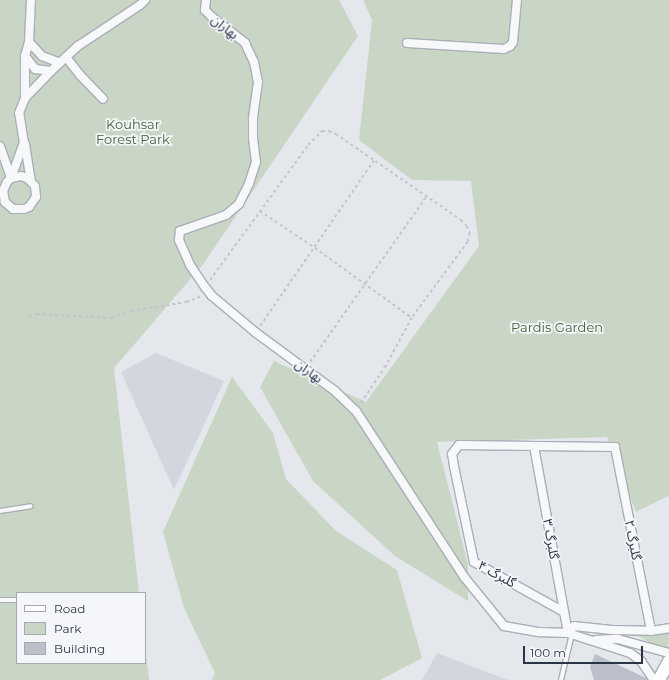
<!DOCTYPE html>
<meta charset="utf-8">
<style>
body{margin:0}
#map{position:relative;width:669px;height:680px;overflow:hidden;background:#e4e7ec;font-family:Montserrat,"Noto Sans Arabic",sans-serif}
div>[style]{position:absolute}
.built>*{inset:0;background:#d2d6de}
.green>*{inset:0;background:#c9d6c5}
.building>*{inset:0;background:#bbc0ca}
.path>*{height:1.5px;margin-top:-0.75px;transform-origin:0;background:repeating-linear-gradient(90deg,#c2c5cb 0 3px,transparent 0 6px)}
.roads{filter:drop-shadow(1px 0 #a9aeb7) drop-shadow(-1px 0 #a9aeb7) drop-shadow(0 1px #a9aeb7) drop-shadow(0 -1px #a9aeb7)}
.service>*{height:4px;margin:-2px;padding:0 2px;transform-origin:2px;border-radius:2px;background:#f7f8fa}
.minor>*{height:8px;margin:-4px;padding:0 4px;transform-origin:4px;border-radius:4px;background:#f7f8fa}
.secondary>*{height:12px;margin:-6px;padding:0 6px;transform-origin:6px;border-radius:6px;background:#fff}
span{translate:-50% -50%;white-space:nowrap;text-align:center;line-height:1.15;-webkit-text-stroke:3.5px #f4f6f9;paint-order:stroke}
.street-label{font-size:13px;color:#2b3445}
.park-label{font-size:13px;color:#3f6138}
.legend{position:absolute;left:16px;top:592px;width:130px;height:72px;box-sizing:border-box;background:#f4f6f9;border:1px solid #a4a8b1;margin:0;padding:5px 7px;list-style:none;font-size:12px;color:#2b3445}
.legend li{display:flex;align-items:center;gap:8px;height:20px}
.legend b{width:20px;border:1px solid #a4a8b1}
.scale{position:absolute;left:523px;top:646px;width:120px;height:18px;box-sizing:border-box;border:2px solid #2b3445;border-top:0;padding-left:5px;font-size:12px;line-height:14px;white-space:nowrap;color:#2b3445;-webkit-text-stroke:3px #f4f6f9;paint-order:stroke}
</style>
<div id="map">
<div class="built">
<div style="clip-path:polygon(156px 353px,224px 381px,174px 490px,121px 372px)"></div>
<div style="clip-path:polygon(437px 653px,508px 680px,422px 680px)"></div>
</div>
<div class="green">
<div style="clip-path:polygon(0 0,339px 0,358px 36px,204px 263px,114px 368px,139px 593px,17px 593px,17px 663px,145px 663px,145px 646px,149px 680px,0 680px)"></div>
<div style="clip-path:polygon(363px 0,669px 0,669px 498px,668px 496px,636px 512px,607px 437px,437px 442px,468px 564px,468px 601px,395px 556px,313px 481px,260px 387px,274px 361px,366px 402px,479px 246px,471px 181px,412px 180px,359px 140px,372px 20px)"></div>
<div style="clip-path:polygon(232px 377px,273px 433px,286px 479px,336px 531px,397px 570px,422px 658px,380px 680px,212px 680px,215px 673px,184px 608px,163px 532px)"></div>
<div style="clip-path:polygon(669px 631px,668px 648px,657px 647px,637px 635px)"></div>
</div>
<div class="building">
<div style="clip-path:polygon(595px 654px,646px 678px,647px 680px,594px 680px,590px 667px)"></div>
</div>
<div class="path">
<div style="left:260px;top:211px;width:66px;rotate:33.9deg"></div>
<div style="left:315px;top:248px;width:120px;rotate:35.8deg"></div>
<div style="left:210px;top:280px;width:167px;rotate:-54deg"></div>
<div style="left:308px;top:145px;width:20px;rotate:-45deg"></div>
<div style="left:322px;top:131px;width:7px"></div>
<div style="left:329px;top:131px;width:8px;rotate:23deg"></div>
<div style="left:336px;top:134px;width:152px;rotate:34.5deg"></div>
<div style="left:461px;top:220px;width:8px;rotate:45deg"></div>
<div style="left:467px;top:226px;width:8px;rotate:67deg"></div>
<div style="left:470px;top:233px;width:9px;rotate:103deg"></div>
<div style="left:468px;top:242px;width:94px;rotate:126.4deg"></div>
<div style="left:412px;top:318px;width:55px;rotate:118.4deg"></div>
<div style="left:386px;top:366px;width:47px;rotate:123.7deg"></div>
<div style="left:29px;top:317px;width:9px;rotate:-21deg"></div>
<div style="left:37px;top:314px;width:74px;rotate:3.1deg"></div>
<div style="left:111px;top:318px;width:21px;rotate:-19deg"></div>
<div style="left:131px;top:311px;width:56px;rotate:-9.3deg"></div>
<div style="left:186px;top:302px;width:17px;rotate:-21deg"></div>
<div style="left:260px;top:326px;width:201px;rotate:-55.5deg"></div>
<div style="left:310px;top:362px;width:202px;rotate:-54.9deg"></div>
</div>
<div class="roads">
<div class="service">
<div style="left:0;top:511px;width:31px;rotate:-9deg"></div>
<div style="left:0;top:600px;width:17px"></div>
<div style="left:561px;top:680px;width:47px;rotate:-76.6deg"></div>
</div>
<div class="minor">
<div style="left:206px;top:0;width:10px;rotate:96deg"></div>
<div style="left:205px;top:10px;width:10px;rotate:45deg"></div>
<div style="left:212px;top:17px;width:42px;rotate:38.2deg"></div>
<div style="left:245px;top:43px;width:21px;rotate:65deg"></div>
<div style="left:254px;top:62px;width:20px;rotate:79deg"></div>
<div style="left:258px;top:82px;width:37px;rotate:98deg"></div>
<div style="left:253px;top:119px;width:19px;rotate:90deg"></div>
<div style="left:253px;top:138px;width:24px;rotate:83deg"></div>
<div style="left:256px;top:162px;width:23px;rotate:108deg"></div>
<div style="left:249px;top:184px;width:22px;rotate:117deg"></div>
<div style="left:239px;top:204px;width:17px;rotate:140deg"></div>
<div style="left:226px;top:215px;width:49px;rotate:160.8deg"></div>
<div style="left:180px;top:231px;width:9px;rotate:96deg"></div>
<div style="left:179px;top:240px;width:27px;rotate:66deg"></div>
<div style="left:190px;top:265px;width:27px;rotate:56deg"></div>
<div style="left:205px;top:287px;width:11px;rotate:52deg"></div>
<div style="left:212px;top:296px;width:56px;rotate:39.9deg"></div>
<div style="left:255px;top:332px;width:99px;rotate:36.4deg"></div>
<div style="left:335px;top:391px;width:29px;rotate:44deg"></div>
<div style="left:356px;top:411px;width:199px;rotate:56.9deg"></div>
<div style="left:465px;top:578px;width:62px;rotate:50.9deg"></div>
<div style="left:504px;top:626px;width:36px;rotate:10deg"></div>
<div style="left:539px;top:632px;width:29px;rotate:2deg"></div>
<div style="left:568px;top:633px;width:9px;rotate:-49deg"></div>
<div style="left:574px;top:626px;width:38px;rotate:6deg"></div>
<div style="left:612px;top:630px;width:39px;rotate:1deg"></div>
<div style="left:651px;top:631px;width:18px;rotate:-9deg"></div>
<div style="left:29px;top:42px;width:19px;rotate:47deg"></div>
<div style="left:42px;top:56px;width:19px;rotate:21deg"></div>
<div style="left:407px;top:43px;width:97px;rotate:3.5deg"></div>
<div style="left:504px;top:49px;width:7px;rotate:-27deg"></div>
<div style="left:510px;top:46px;width:5px;rotate:-53deg"></div>
<div style="left:513px;top:42px;width:42px;rotate:-84.6deg"></div>
<div style="left:25px;top:56px;width:16px;rotate:52deg"></div>
<div style="left:35px;top:69px;width:16px;rotate:7deg"></div>
<div style="left:51px;top:71px;width:37px;rotate:-43deg"></div>
<div style="left:78px;top:46px;width:74px;rotate:-33.5deg"></div>
<div style="left:140px;top:5px;width:7px;rotate:-45deg"></div>
<div style="left:66px;top:57px;width:23px;rotate:52deg"></div>
<div style="left:80px;top:75px;width:33px;rotate:46deg"></div>
<div style="left:25px;top:98px;width:37px;rotate:-46deg"></div>
<div style="left:25px;top:144px;width:37px;rotate:81deg"></div>
<div style="left:0;top:146px;width:34px;rotate:71deg"></div>
<div style="left:11px;top:178px;width:10px;rotate:-11deg"></div>
<div style="left:21px;top:176px;width:6px;rotate:18deg"></div>
<div style="left:27px;top:178px;width:11px;rotate:45deg"></div>
<div style="left:35px;top:186px;width:11px;rotate:85deg"></div>
<div style="left:36px;top:197px;width:12px;rotate:125deg"></div>
<div style="left:29px;top:207px;width:5px;rotate:158deg"></div>
<div style="left:24px;top:209px;width:11px;rotate:180deg"></div>
<div style="left:13px;top:209px;width:11px;rotate:-139deg"></div>
<div style="left:5px;top:202px;width:11px;rotate:-100deg"></div>
<div style="left:3px;top:191px;width:10px;rotate:-66deg"></div>
<div style="left:7px;top:182px;width:6px;rotate:-45deg"></div>
<div style="left:11px;top:178px;width:37px;rotate:-70deg"></div>
<div style="left:24px;top:143px;width:30px;rotate:-99deg"></div>
<div style="left:19px;top:113px;width:16px;rotate:-68deg"></div>
<div style="left:25px;top:98px;width:42px;rotate:-90deg"></div>
<div style="left:25px;top:56px;width:15px;rotate:-74deg"></div>
<div style="left:29px;top:42px;width:42px;rotate:-87.3deg"></div>
<div style="left:534px;top:446px;width:190px;rotate:79.7deg"></div>
<div style="left:568px;top:633px;width:65px;rotate:17.9deg"></div>
<div style="left:630px;top:653px;width:14px;rotate:36deg"></div>
<div style="left:641px;top:661px;width:23px;rotate:56deg"></div>
<div style="left:564px;top:612px;width:103px;rotate:-150.9deg"></div>
<div style="left:474px;top:562px;width:98px;rotate:-101.8deg"></div>
<div style="left:454px;top:466px;width:12px;rotate:-99deg"></div>
<div style="left:452px;top:454px;width:11px;rotate:-52deg"></div>
<div style="left:459px;top:445px;width:156px;rotate:0.7deg"></div>
<div style="left:615px;top:447px;width:187px;rotate:78.9deg"></div>
<div style="left:596px;top:640px;width:22px;rotate:-3deg"></div>
<div style="left:618px;top:639px;width:53px;rotate:15.4deg"></div>
</div>
<div class="secondary">
<div style="left:659px;top:680px;width:21px;rotate:-62deg"></div>
</div>
</div>
<div class="street-label">
<span style="left:225px;top:27px;rotate:39deg">بهاران</span>
<span style="left:309px;top:371px;rotate:36deg">بهاران</span>
<span style="left:551px;top:539px;rotate:80deg">گلبرگ ۳</span>
<span style="left:633px;top:540px;rotate:79deg">گلبرگ ۲</span>
<span style="left:497px;top:574px;rotate:29deg">گلبرگ ۴</span>
</div>
<div class="park-label">
<span style="left:133px;top:132px">Kouhsar<br>Forest Park</span>
<span style="left:557px;top:327px">Pardis Garden</span>
</div>
<ul class="legend">
<li><b style="height:5px;background:#fff"></b>Road</li>
<li><b style="height:11px;background:#c9d6c5"></b>Park</li>
<li><b style="height:11px;background:#bbc0ca"></b>Building</li>
</ul>
<div class="scale">100 m</div>
</div>
